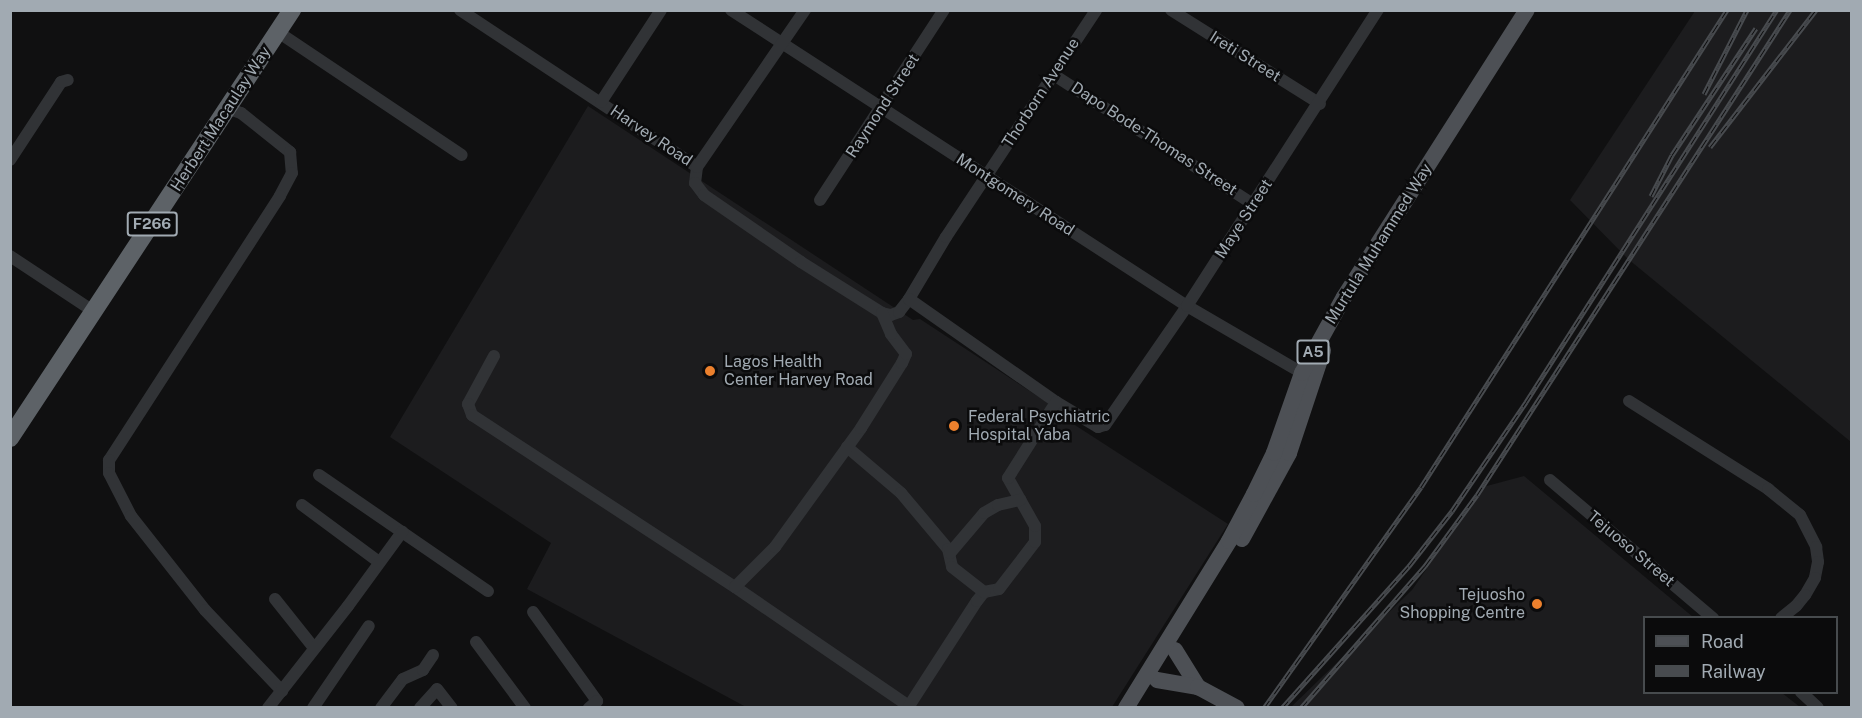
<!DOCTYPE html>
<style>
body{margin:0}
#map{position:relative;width:1862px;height:718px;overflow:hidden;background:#101011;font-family:"Public Sans",sans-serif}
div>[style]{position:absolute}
.built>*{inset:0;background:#1c1c1e}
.minor>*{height:12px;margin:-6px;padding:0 6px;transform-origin:6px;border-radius:6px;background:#313336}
.major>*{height:16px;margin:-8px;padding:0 8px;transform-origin:8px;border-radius:8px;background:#4d5055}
.highway>*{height:18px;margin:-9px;padding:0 9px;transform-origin:9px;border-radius:9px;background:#5d6267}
.rail>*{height:5px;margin-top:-2.5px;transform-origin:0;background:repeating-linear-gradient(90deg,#0b0b0c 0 9px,#484b4f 0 18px);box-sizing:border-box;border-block:2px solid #484b4f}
.dots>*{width:16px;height:16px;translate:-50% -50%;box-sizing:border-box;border:3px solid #0b0b0c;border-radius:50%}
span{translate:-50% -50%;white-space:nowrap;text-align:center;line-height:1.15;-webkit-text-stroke:5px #0b0b0c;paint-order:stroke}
.shield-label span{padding:2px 4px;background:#0b0b0c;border:2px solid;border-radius:4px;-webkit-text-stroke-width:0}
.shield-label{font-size:15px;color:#a1aab2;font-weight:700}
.street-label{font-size:16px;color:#a1aab2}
.poi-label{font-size:16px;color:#a1aab2}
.left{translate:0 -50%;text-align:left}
.right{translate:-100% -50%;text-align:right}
.frame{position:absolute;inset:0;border:12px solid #a1aab2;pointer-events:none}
.legend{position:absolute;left:1643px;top:616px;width:195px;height:78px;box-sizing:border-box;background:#0b0b0c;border:2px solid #474b4e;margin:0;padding:8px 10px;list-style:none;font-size:18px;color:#a1aab2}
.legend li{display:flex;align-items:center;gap:12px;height:30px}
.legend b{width:30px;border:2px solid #474b4e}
</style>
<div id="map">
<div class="built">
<div style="clip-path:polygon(1695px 11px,1851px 11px,1851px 442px,1628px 259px,1570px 200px)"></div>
<div style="clip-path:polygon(588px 106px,913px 320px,920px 319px,1048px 403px,1047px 407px,1228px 524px,1112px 707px,746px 707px,527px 589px,551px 543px,390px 437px)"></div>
<div style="clip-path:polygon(1524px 476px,1693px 617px,1644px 618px,1644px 692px,1782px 693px,1800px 707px,1291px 707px,1412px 590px,1483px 487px)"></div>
</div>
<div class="minor">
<div style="left:460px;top:10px;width:284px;rotate:33.5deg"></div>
<div style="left:697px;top:167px;width:16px;rotate:97deg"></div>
<div style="left:695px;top:183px;width:15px;rotate:53deg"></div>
<div style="left:704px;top:195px;width:118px;rotate:34.6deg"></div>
<div style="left:801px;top:262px;width:96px;rotate:32.2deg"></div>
<div style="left:882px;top:313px;width:9px;rotate:13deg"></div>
<div style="left:891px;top:315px;width:9px;rotate:-21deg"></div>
<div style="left:899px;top:312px;width:16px;rotate:-52deg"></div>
<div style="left:909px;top:299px;width:72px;rotate:-59.2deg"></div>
<div style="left:946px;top:237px;width:272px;rotate:-56.5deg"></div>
<div style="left:731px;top:10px;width:544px;rotate:32.99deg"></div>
<div style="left:1187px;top:306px;width:133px;rotate:30.2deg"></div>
<div style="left:1171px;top:10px;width:176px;rotate:32.2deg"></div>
<div style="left:278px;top:32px;width:221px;rotate:33.8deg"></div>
<div style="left:1054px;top:75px;width:237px;rotate:33deg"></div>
<div style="left:601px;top:102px;width:110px;rotate:-56.9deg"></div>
<div style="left:227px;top:108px;width:15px;rotate:20deg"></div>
<div style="left:241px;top:113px;width:63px;rotate:38.5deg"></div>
<div style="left:290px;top:152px;width:21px;rotate:85deg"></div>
<div style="left:292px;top:173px;width:26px;rotate:118deg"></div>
<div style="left:280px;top:196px;width:315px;rotate:122.9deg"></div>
<div style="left:109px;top:460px;width:13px;rotate:90deg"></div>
<div style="left:109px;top:473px;width:48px;rotate:62.9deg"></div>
<div style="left:131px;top:516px;width:120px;rotate:51.8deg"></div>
<div style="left:205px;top:610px;width:112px;rotate:46.5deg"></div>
<div style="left:10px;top:160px;width:93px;rotate:-56.8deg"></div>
<div style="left:61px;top:82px;width:7px;rotate:-16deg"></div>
<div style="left:697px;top:167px;width:191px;rotate:-55.5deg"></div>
<div style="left:820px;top:200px;width:227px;rotate:-56.9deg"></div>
<div style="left:10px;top:256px;width:92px;rotate:33.5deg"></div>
<div style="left:909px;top:299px;width:179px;rotate:35deg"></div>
<div style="left:1056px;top:402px;width:49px;rotate:30.8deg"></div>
<div style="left:1098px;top:427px;width:7px;rotate:-16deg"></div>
<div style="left:1105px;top:425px;width:145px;rotate:-55.4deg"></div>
<div style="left:1187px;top:306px;width:352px;rotate:-57.2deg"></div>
<div style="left:494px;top:356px;width:55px;rotate:118.4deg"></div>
<div style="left:468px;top:404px;width:12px;rotate:70deg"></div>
<div style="left:472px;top:415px;width:314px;rotate:33.2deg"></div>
<div style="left:735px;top:587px;width:211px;rotate:34.4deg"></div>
<div style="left:909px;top:706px;width:125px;rotate:-57.1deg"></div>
<div style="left:977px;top:601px;width:11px;rotate:-52deg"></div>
<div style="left:984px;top:592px;width:15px;rotate:-11deg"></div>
<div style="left:999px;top:589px;width:59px;rotate:-52.5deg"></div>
<div style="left:1035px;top:542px;width:16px;rotate:-90deg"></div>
<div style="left:1035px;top:526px;width:55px;rotate:-119.4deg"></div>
<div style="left:1008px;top:478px;width:90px;rotate:-57.7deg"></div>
<div style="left:1629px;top:401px;width:165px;rotate:32.3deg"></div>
<div style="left:1768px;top:489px;width:41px;rotate:39.1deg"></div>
<div style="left:1800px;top:515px;width:36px;rotate:63deg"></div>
<div style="left:1816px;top:547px;width:15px;rotate:82deg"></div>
<div style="left:1818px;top:562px;width:16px;rotate:101deg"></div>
<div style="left:1815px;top:578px;width:20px;rotate:120deg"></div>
<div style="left:1805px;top:595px;width:14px;rotate:129deg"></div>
<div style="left:1796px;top:606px;width:19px;rotate:141deg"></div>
<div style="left:847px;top:447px;width:71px;rotate:40.4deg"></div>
<div style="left:901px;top:493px;width:73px;rotate:50deg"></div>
<div style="left:948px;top:549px;width:18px;rotate:77deg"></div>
<div style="left:952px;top:567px;width:41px;rotate:38deg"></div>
<div style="left:319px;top:475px;width:205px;rotate:34.5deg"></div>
<div style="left:1550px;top:480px;width:214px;rotate:40.3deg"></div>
<div style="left:302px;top:505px;width:96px;rotate:36.5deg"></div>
<div style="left:950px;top:553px;width:52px;rotate:-49.6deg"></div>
<div style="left:984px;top:513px;width:16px;rotate:-30deg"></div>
<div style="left:998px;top:505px;width:23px;rotate:-13deg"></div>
<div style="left:735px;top:587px;width:57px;rotate:-45deg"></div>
<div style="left:775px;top:547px;width:147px;rotate:-54.1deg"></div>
<div style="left:861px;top:428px;width:77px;rotate:-57.8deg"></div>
<div style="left:902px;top:363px;width:10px;rotate:-66deg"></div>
<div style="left:906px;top:354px;width:25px;rotate:-127deg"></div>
<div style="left:891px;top:334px;width:23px;rotate:-113deg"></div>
<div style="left:275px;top:599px;width:63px;rotate:51.5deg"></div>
<div style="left:533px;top:612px;width:110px;rotate:54.3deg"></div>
<div style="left:597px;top:701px;width:11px;rotate:139deg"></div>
<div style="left:476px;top:642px;width:82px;rotate:53.4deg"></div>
<div style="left:1801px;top:692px;width:23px;rotate:43deg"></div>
<div style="left:268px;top:708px;width:130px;rotate:-51.9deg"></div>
<div style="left:348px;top:606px;width:92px;rotate:-53.9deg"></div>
<div style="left:313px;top:708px;width:99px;rotate:-55.7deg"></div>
<div style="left:381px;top:708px;width:36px;rotate:-53deg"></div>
<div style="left:403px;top:679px;width:22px;rotate:-24deg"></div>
<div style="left:423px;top:670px;width:18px;rotate:-56deg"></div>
<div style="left:420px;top:708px;width:25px;rotate:-48deg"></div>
<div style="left:437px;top:689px;width:24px;rotate:52deg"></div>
</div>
<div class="major">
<div style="left:1242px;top:539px;width:98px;rotate:-61.3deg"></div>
<div style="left:1289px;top:453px;width:108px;rotate:-71.6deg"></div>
<div style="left:1175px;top:650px;width:44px;rotate:58.1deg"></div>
<div style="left:1157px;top:680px;width:42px;rotate:9.7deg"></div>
<div style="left:1198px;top:687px;width:44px;rotate:28.3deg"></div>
<div style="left:1126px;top:708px;width:196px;rotate:-58.3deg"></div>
<div style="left:1229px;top:541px;width:53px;rotate:-62deg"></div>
<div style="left:1254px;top:494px;width:46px;rotate:-64deg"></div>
<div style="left:1274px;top:453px;width:85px;rotate:-70.7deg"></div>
<div style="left:1302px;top:373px;width:87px;rotate:-61.1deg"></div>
<div style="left:1344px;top:297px;width:340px;rotate:-57.5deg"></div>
</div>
<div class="highway">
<div style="left:10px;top:438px;width:513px;rotate:-56.62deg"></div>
</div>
<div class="rail">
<div style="left:1704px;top:94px;width:94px;rotate:-62.9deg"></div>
<div style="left:1710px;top:147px;width:173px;rotate:-52.3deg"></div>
<div style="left:1651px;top:196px;width:46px;rotate:-62.9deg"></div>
<div style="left:1672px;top:155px;width:152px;rotate:-56.5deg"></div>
<div style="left:1264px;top:708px;width:271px;rotate:-54.6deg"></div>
<div style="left:1421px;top:487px;width:567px;rotate:-57.32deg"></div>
<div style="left:1282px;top:708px;width:191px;rotate:-48.2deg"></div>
<div style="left:1409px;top:566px;width:70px;rotate:-52deg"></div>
<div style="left:1452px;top:511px;width:132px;rotate:-55.8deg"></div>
<div style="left:1526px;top:402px;width:465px;rotate:-57.4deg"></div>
<div style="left:1301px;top:708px;width:189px;rotate:-48.9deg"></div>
<div style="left:1425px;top:566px;width:88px;rotate:-53.8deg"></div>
<div style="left:1477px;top:495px;width:577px;rotate:-57.16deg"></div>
</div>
<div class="dots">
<div style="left:710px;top:371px;background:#ec802d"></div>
<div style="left:954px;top:426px;background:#ec802d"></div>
<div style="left:1537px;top:604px;background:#ec802d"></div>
</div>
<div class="shield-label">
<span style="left:152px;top:224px">F266</span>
<span style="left:1313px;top:352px">A5</span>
</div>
<div class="street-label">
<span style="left:1245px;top:57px;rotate:32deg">Ireti Street</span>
<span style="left:1041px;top:93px;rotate:-57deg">Thorborn Avenue</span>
<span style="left:883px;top:106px;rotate:-57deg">Raymond Street</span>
<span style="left:221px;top:119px;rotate:-57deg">Herbert Macaulay Way</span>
<span style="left:651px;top:136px;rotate:34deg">Harvey Road</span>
<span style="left:1154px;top:139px;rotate:33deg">Dapo Bode-Thomas Street</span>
<span style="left:1015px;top:195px;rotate:33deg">Montgomery Road</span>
<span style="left:1244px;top:219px;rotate:-57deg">Maye Street</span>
<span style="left:1379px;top:244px;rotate:-58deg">Murtula Muhammed Way</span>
<span style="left:1631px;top:549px;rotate:40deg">Tejuoso Street</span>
</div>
<div class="poi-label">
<span class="left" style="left:724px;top:371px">Lagos Health<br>Center Harvey Road</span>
<span class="left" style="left:968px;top:426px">Federal Psychiatric<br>Hospital Yaba</span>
<span class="right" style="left:1525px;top:604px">Tejuosho<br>Shopping Centre</span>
</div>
<div class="frame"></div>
<ul class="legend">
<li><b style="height:8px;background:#4d5055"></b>Road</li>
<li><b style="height:8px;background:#484b4f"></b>Railway</li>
</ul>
</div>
